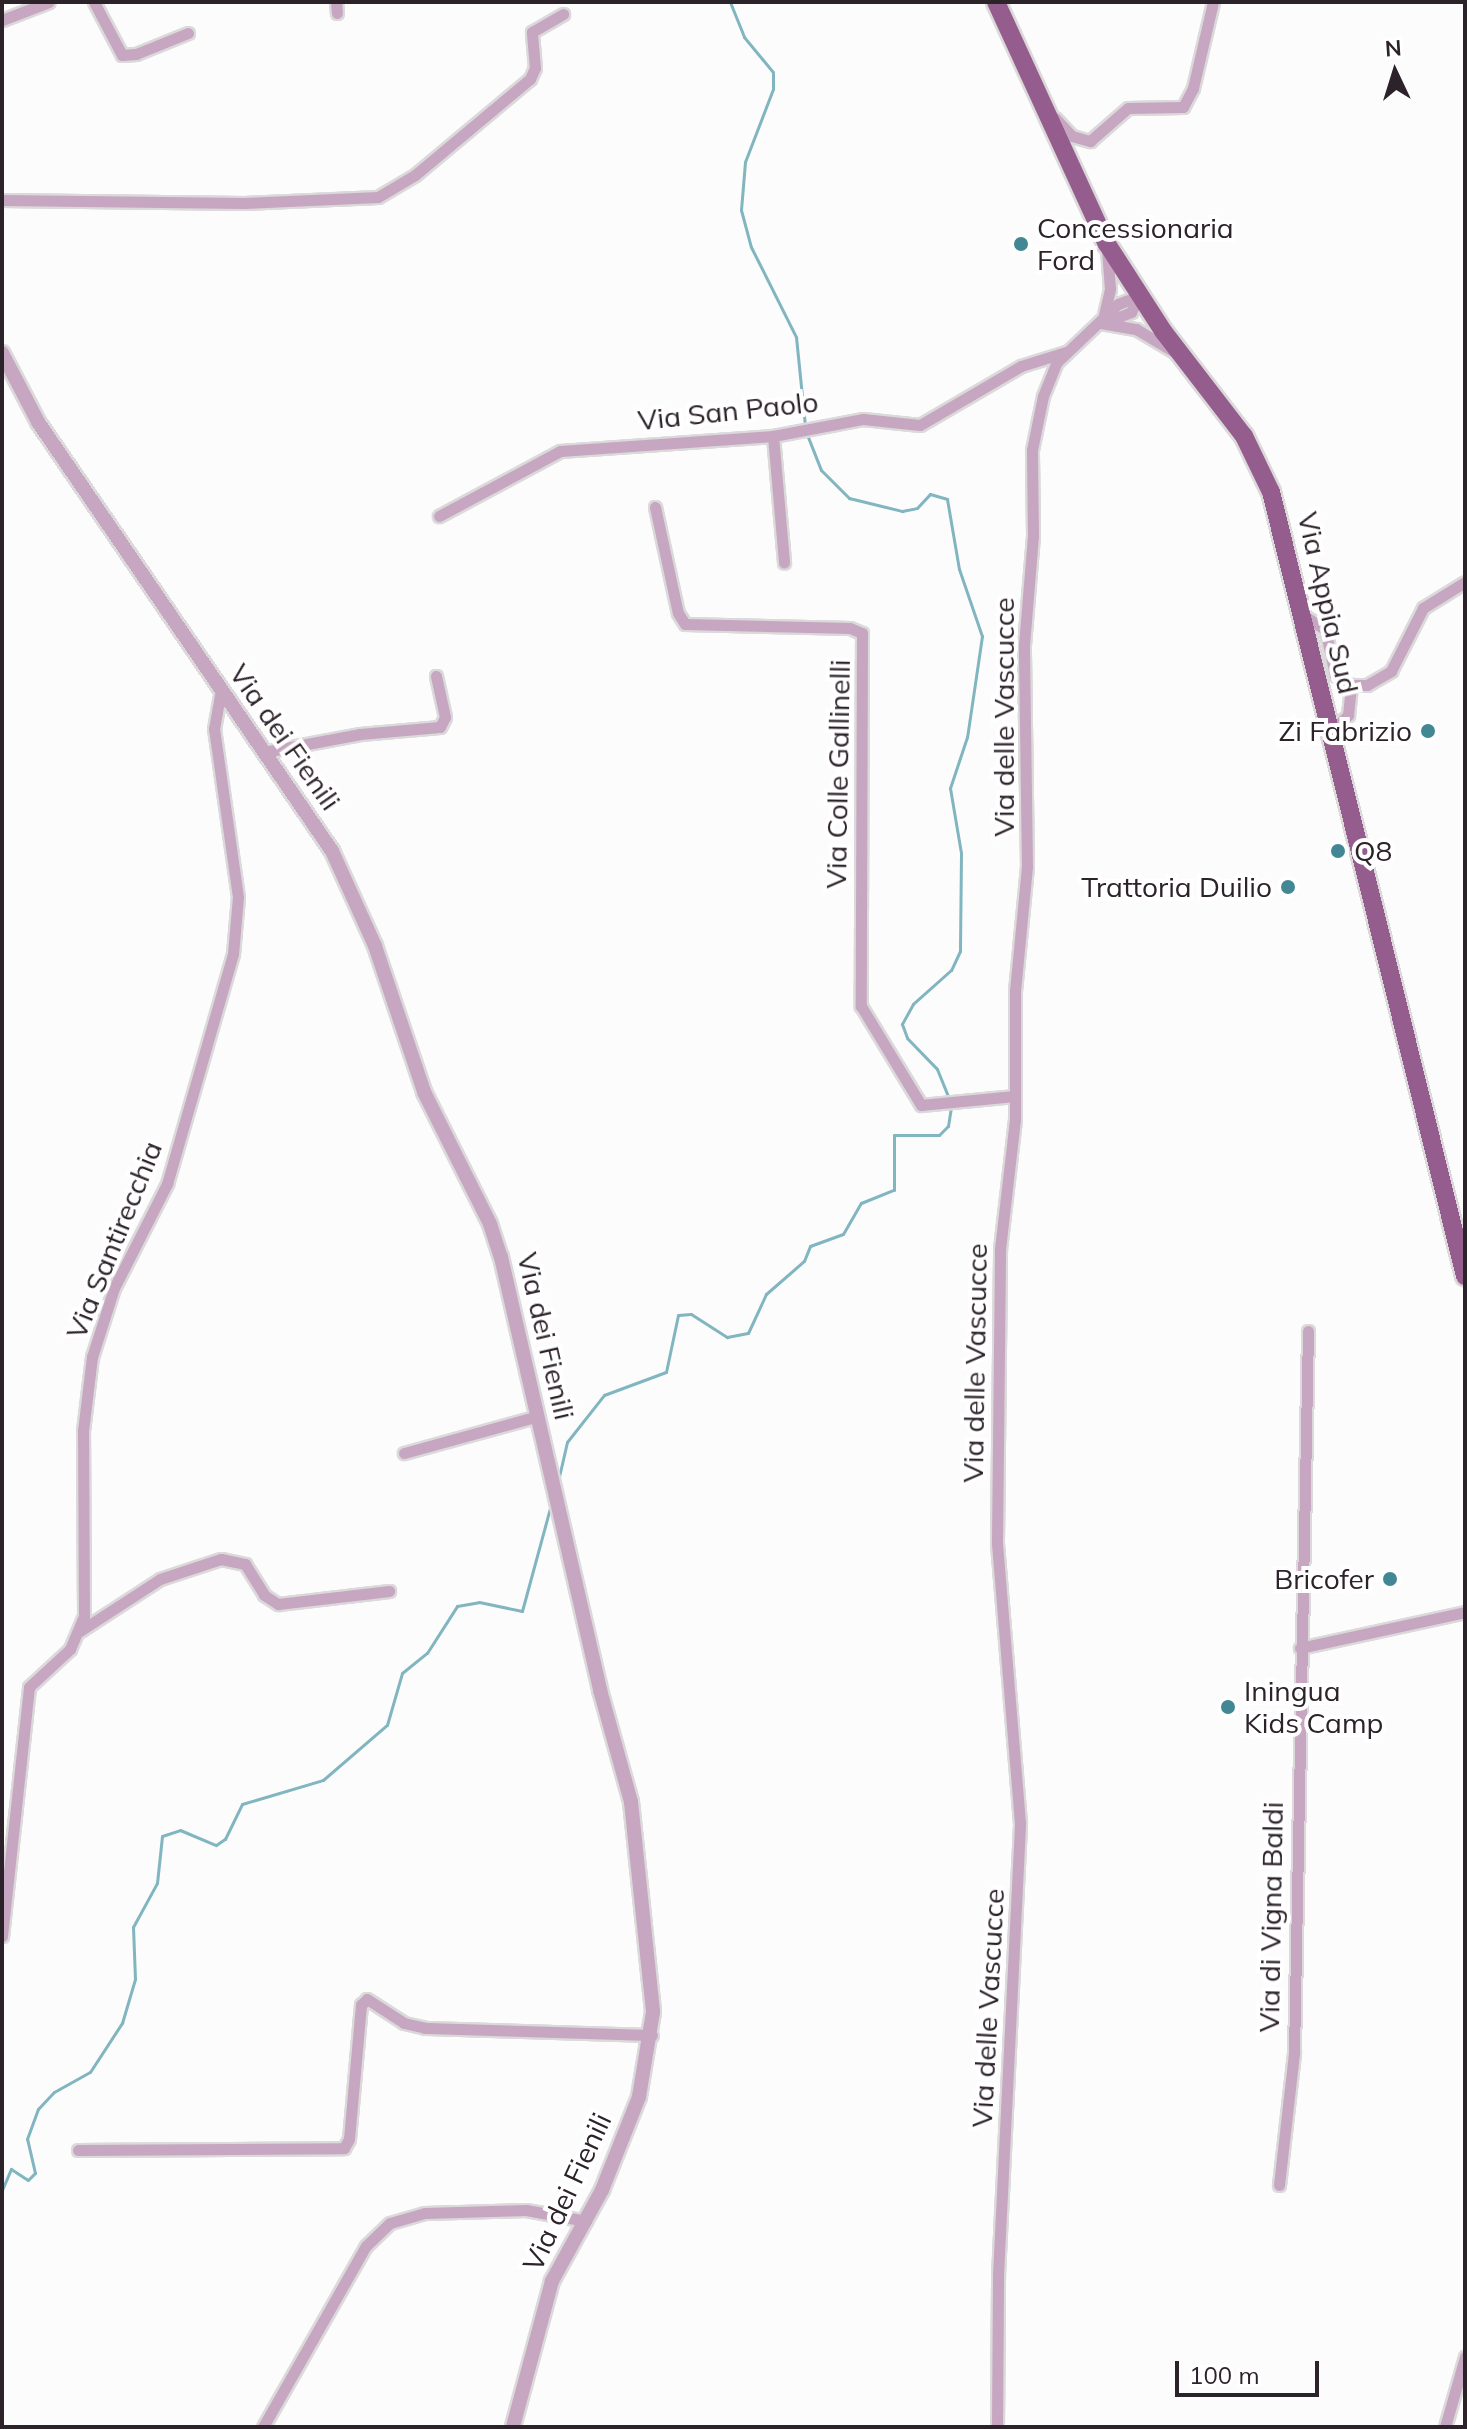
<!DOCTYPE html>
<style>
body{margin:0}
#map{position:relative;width:1467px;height:2429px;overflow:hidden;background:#fcfcfc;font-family:Mulish,sans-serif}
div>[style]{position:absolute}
.stream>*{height:3px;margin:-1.5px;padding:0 1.5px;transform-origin:1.5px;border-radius:1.5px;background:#81b5bf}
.roads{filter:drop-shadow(2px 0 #dbd9da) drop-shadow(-2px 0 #dbd9da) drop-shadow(0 2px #dbd9da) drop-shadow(0 -2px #dbd9da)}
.minor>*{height:11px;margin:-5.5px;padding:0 5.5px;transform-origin:5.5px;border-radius:5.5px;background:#c6a6c0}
.tertiary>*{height:14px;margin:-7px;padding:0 7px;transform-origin:7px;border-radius:7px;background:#c6a6c0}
.primary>*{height:18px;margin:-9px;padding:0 9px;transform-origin:9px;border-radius:9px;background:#955d8d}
.dots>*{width:22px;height:22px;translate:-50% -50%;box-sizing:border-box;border:4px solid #fff;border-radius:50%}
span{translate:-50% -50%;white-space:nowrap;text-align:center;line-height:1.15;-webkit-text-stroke:8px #fff;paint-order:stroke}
.poi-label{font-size:28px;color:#2c222a}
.left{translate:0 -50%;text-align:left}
.right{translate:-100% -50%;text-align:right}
.street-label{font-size:28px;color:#2c222a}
.frame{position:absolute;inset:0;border:4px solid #2c222a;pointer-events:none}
.north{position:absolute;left:1355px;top:32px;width:80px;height:80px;-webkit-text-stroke:6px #fff;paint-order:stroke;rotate:356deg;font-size:22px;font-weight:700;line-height:32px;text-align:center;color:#2c222a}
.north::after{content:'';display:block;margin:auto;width:28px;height:36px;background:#2c222a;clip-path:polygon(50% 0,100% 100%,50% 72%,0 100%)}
.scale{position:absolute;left:1175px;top:2361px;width:144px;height:36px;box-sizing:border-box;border:4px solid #2c222a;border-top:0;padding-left:10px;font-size:24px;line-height:28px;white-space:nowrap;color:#2c222a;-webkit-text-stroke:6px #fff;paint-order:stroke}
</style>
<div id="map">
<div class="stream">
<div style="left:730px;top:2px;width:38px;rotate:68deg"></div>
<div style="left:744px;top:37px;width:45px;rotate:50.4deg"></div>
<div style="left:773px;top:72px;width:17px;rotate:90deg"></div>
<div style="left:773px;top:89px;width:78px;rotate:111deg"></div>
<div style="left:745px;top:162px;width:48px;rotate:94.8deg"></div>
<div style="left:741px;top:210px;width:38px;rotate:75deg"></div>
<div style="left:751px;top:247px;width:101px;rotate:63.4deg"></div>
<div style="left:796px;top:337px;width:88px;rotate:84.2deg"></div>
<div style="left:806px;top:432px;width:41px;rotate:68.5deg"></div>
<div style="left:821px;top:470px;width:40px;rotate:45deg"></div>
<div style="left:849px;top:498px;width:55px;rotate:13.8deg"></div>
<div style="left:902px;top:511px;width:15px;rotate:-11deg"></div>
<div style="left:917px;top:508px;width:19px;rotate:-47deg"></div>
<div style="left:930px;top:494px;width:18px;rotate:16deg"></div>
<div style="left:947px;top:499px;width:71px;rotate:80.3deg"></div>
<div style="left:959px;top:569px;width:71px;rotate:71.1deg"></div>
<div style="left:982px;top:636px;width:102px;rotate:98.4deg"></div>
<div style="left:967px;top:737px;width:54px;rotate:108.4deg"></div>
<div style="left:950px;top:788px;width:66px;rotate:80.4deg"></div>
<div style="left:961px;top:853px;width:98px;rotate:90.6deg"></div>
<div style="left:960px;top:951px;width:21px;rotate:115deg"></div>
<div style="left:951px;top:970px;width:51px;rotate:138.2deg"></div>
<div style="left:913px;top:1004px;width:23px;rotate:119deg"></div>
<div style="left:902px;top:1024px;width:15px;rotate:70deg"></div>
<div style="left:907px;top:1038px;width:43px;rotate:45.9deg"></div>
<div style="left:937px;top:1069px;width:32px;rotate:68deg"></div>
<div style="left:558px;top:1481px;width:40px;rotate:-77deg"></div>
<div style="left:567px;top:1442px;width:60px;rotate:-51.8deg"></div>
<div style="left:604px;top:1395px;width:66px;rotate:-20.4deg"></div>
<div style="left:666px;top:1372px;width:58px;rotate:-78.1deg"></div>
<div style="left:678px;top:1315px;width:13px;rotate:-4deg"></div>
<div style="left:691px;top:1314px;width:43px;rotate:32.6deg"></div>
<div style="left:727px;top:1337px;width:21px;rotate:-11deg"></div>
<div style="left:748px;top:1333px;width:43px;rotate:-65.2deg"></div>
<div style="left:766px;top:1294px;width:50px;rotate:-41deg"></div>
<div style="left:804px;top:1261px;width:16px;rotate:-68deg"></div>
<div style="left:810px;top:1246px;width:35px;rotate:-20deg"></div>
<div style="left:843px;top:1234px;width:36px;rotate:-60deg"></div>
<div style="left:861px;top:1203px;width:35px;rotate:-22deg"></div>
<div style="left:894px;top:1190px;width:55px;rotate:-90deg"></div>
<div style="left:894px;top:1135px;width:45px"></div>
<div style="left:939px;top:1135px;width:13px;rotate:-45deg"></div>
<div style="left:948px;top:1126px;width:19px;rotate:-81deg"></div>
<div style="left:2px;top:2190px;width:23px;rotate:-67deg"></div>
<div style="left:11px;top:2169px;width:20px;rotate:33deg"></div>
<div style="left:28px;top:2180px;width:10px;rotate:-45deg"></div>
<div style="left:35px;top:2173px;width:35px;rotate:-103deg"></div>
<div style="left:27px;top:2139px;width:32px;rotate:-70deg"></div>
<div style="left:38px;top:2109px;width:23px;rotate:-47deg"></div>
<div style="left:54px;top:2092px;width:41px;rotate:-29.1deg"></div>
<div style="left:90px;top:2072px;width:59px;rotate:-56.9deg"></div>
<div style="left:122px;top:2023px;width:46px;rotate:-73.5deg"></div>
<div style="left:135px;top:1979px;width:52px;rotate:-92.2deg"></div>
<div style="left:133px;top:1927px;width:50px;rotate:-61.4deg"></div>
<div style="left:157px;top:1883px;width:47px;rotate:-83.9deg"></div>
<div style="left:162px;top:1836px;width:19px;rotate:-18deg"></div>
<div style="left:180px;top:1830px;width:39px;rotate:23deg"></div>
<div style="left:216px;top:1845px;width:11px;rotate:-34deg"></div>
<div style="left:225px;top:1839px;width:39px;rotate:-64deg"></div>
<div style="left:242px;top:1804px;width:84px;rotate:-16.5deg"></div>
<div style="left:323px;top:1780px;width:84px;rotate:-40.7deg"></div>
<div style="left:387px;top:1725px;width:54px;rotate:-73.9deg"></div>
<div style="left:402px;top:1673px;width:32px;rotate:-39deg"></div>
<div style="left:427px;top:1653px;width:56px;rotate:-57.4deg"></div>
<div style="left:457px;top:1606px;width:22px;rotate:-10deg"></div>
<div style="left:479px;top:1602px;width:44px;rotate:11.8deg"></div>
<div style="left:522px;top:1611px;width:111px;rotate:-74.8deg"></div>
</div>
<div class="roads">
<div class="minor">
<div style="left:94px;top:2px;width:60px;rotate:62.2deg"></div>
<div style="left:122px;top:55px;width:14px;rotate:-4deg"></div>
<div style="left:136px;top:54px;width:56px;rotate:-22deg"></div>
<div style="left:336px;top:2px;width:11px;rotate:85deg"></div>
<div style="left:2px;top:20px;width:50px;rotate:-21deg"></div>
<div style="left:1055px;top:118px;width:25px;rotate:47deg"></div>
<div style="left:1072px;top:136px;width:19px;rotate:16deg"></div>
<div style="left:1090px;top:141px;width:50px;rotate:-41deg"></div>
<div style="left:1128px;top:108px;width:55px;rotate:-1deg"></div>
<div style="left:1183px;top:107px;width:21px;rotate:-62deg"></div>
<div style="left:1193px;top:88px;width:88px;rotate:-76.9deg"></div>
<div style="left:2px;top:200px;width:242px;rotate:0.7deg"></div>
<div style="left:244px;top:203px;width:134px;rotate:-2.6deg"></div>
<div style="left:378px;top:197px;width:43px;rotate:-30.7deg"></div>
<div style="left:415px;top:175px;width:150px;rotate:-39.9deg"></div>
<div style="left:530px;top:79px;width:12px;rotate:-66deg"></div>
<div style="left:535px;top:68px;width:36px;rotate:-95deg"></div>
<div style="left:532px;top:32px;width:36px;rotate:-30deg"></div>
<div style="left:1104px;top:315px;width:27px;rotate:-77deg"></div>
<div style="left:1110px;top:289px;width:40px;rotate:-94.3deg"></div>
<div style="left:1109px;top:321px;width:24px;rotate:-22deg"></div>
<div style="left:1131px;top:312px;width:18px;rotate:-63deg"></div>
<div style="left:1101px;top:323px;width:36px;rotate:10deg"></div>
<div style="left:1136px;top:329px;width:43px;rotate:30.7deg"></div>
<div style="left:773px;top:436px;width:127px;rotate:85deg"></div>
<div style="left:655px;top:507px;width:108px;rotate:77.8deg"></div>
<div style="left:678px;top:613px;width:13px;rotate:58deg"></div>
<div style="left:685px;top:624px;width:165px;rotate:1.4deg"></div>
<div style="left:850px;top:628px;width:13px;rotate:23deg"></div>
<div style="left:862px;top:633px;width:373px;rotate:90.2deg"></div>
<div style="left:861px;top:1006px;width:116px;rotate:58.8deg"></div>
<div style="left:921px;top:1105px;width:94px;rotate:-5.5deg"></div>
<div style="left:439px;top:516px;width:137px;rotate:-28.2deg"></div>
<div style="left:560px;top:451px;width:214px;rotate:-4deg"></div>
<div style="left:773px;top:436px;width:92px;rotate:-10.7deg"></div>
<div style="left:863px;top:419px;width:57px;rotate:6deg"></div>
<div style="left:920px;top:425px;width:117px;rotate:-30.3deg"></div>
<div style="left:1021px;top:366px;width:47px;rotate:-17.3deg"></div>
<div style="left:1304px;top:616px;width:25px;rotate:32deg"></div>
<div style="left:1325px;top:629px;width:47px;rotate:77.7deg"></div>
<div style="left:1335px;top:675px;width:19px;rotate:32deg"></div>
<div style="left:1351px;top:685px;width:16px"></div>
<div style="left:1367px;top:685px;width:28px;rotate:-30deg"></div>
<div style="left:1391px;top:671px;width:71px;rotate:-63.1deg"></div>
<div style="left:1423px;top:608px;width:49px;rotate:-31.8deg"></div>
<div style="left:1330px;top:732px;width:25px;rotate:-43deg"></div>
<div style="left:1348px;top:715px;width:30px;rotate:-84deg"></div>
<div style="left:264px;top:752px;width:98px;rotate:-10.6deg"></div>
<div style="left:360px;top:734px;width:80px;rotate:-5deg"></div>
<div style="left:440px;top:727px;width:11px;rotate:-63deg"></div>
<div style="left:445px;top:717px;width:42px;rotate:-102.4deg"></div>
<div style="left:404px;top:1453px;width:139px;rotate:-15.4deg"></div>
<div style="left:80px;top:1631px;width:95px;rotate:-33deg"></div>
<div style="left:160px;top:1579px;width:64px;rotate:-18.2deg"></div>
<div style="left:221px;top:1559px;width:25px;rotate:12deg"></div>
<div style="left:245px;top:1564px;width:36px;rotate:58deg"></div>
<div style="left:264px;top:1595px;width:17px;rotate:33deg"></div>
<div style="left:278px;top:1604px;width:112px;rotate:-6.7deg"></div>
<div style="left:1300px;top:1648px;width:169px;rotate:-12.3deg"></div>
<div style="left:2px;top:1936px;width:250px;rotate:-83.8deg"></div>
<div style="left:29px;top:1687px;width:56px;rotate:-42.8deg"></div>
<div style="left:70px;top:1649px;width:36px;rotate:-67deg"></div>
<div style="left:84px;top:1616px;width:185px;rotate:-90.3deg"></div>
<div style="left:83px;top:1431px;width:75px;rotate:-83.1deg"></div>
<div style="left:92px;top:1357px;width:72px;rotate:-72.3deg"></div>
<div style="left:114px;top:1288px;width:117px;rotate:-63deg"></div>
<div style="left:167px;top:1184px;width:239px;rotate:-74deg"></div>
<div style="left:233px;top:954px;width:57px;rotate:-85deg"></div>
<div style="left:238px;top:897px;width:170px;rotate:-98.1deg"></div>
<div style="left:214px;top:729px;width:39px;rotate:-80deg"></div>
<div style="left:78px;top:2150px;width:266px;rotate:-0.4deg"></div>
<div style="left:344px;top:2148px;width:10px;rotate:-61deg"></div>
<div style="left:349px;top:2139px;width:135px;rotate:-84.9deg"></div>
<div style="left:361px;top:2005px;width:8px;rotate:-45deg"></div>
<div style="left:367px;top:1999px;width:44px;rotate:33deg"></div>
<div style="left:404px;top:2023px;width:22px;rotate:13deg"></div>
<div style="left:425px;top:2028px;width:227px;rotate:1.8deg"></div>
<div style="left:1279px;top:2185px;width:133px;rotate:-83.5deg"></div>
<div style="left:1294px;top:2053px;width:722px;rotate:-88.89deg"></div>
<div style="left:263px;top:2427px;width:208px;rotate:-60.4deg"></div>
<div style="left:366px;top:2246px;width:33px;rotate:-44deg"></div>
<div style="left:390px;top:2223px;width:36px;rotate:-16deg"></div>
<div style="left:425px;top:2213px;width:101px;rotate:-1.7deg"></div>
<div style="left:526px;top:2210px;width:61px;rotate:10.4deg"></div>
<div style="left:997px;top:2427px;width:152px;rotate:-89.6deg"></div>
<div style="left:998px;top:2275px;width:453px;rotate:-87.2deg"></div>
<div style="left:1020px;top:1823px;width:282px;rotate:-94.7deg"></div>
<div style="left:997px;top:1542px;width:293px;rotate:-89.4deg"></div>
<div style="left:1000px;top:1249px;width:131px;rotate:-83.4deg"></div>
<div style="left:1015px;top:1119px;width:128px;rotate:-90deg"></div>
<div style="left:1015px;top:991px;width:125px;rotate:-84.5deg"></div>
<div style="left:1027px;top:867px;width:222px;rotate:-90.8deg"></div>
<div style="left:1024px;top:645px;width:109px;rotate:-85.3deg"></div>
<div style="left:1033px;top:536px;width:86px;rotate:-90.7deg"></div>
<div style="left:1032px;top:450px;width:55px;rotate:-78.5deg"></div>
<div style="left:1043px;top:396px;width:37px;rotate:-68deg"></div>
<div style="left:1057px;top:362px;width:84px;rotate:-43.6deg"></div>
<div style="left:1118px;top:304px;width:22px;rotate:-21deg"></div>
<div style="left:1445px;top:2427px;width:73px;rotate:-74.1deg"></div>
</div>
<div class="tertiary">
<div style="left:2px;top:353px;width:78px;rotate:62.4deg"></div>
<div style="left:38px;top:422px;width:520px;rotate:55.58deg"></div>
<div style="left:332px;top:851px;width:104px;rotate:65.6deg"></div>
<div style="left:375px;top:946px;width:154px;rotate:71.4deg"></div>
<div style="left:424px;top:1092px;width:148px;rotate:63.4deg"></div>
<div style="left:490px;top:1224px;width:35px;rotate:72deg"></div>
<div style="left:501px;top:1257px;width:444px;rotate:77.1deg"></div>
<div style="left:600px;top:1690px;width:116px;rotate:74.5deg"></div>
<div style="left:631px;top:1802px;width:211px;rotate:84deg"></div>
<div style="left:653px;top:2012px;width:86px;rotate:99.4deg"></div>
<div style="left:639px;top:2097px;width:100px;rotate:111.7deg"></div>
<div style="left:602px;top:2190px;width:104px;rotate:118.8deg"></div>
<div style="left:552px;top:2281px;width:151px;rotate:105deg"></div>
</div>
<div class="primary">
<div style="left:996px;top:2px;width:266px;rotate:65.4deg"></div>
<div style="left:1107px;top:244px;width:103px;rotate:57.2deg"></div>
<div style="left:1163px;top:331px;width:133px;rotate:52.4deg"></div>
<div style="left:1244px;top:436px;width:62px;rotate:64.3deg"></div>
<div style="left:1271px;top:492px;width:808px;rotate:76.1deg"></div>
</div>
</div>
<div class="dots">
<div style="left:1021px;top:244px;background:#428894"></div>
<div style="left:1428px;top:731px;background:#428894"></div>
<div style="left:1338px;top:851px;background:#428894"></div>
<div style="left:1288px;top:887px;background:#428894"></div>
<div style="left:1390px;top:1579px;background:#428894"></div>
<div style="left:1228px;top:1707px;background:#428894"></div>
</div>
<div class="poi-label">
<span class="left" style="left:1037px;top:244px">Concessionaria<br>Ford</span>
<span class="right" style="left:1412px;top:731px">Zi Fabrizio</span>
<span class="left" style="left:1354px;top:851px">Q8</span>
<span class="right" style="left:1272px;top:887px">Trattoria Duilio</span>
<span class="right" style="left:1374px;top:1579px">Bricofer</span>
<span class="left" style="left:1244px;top:1707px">Iningua<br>Kids Camp</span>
</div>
<div class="street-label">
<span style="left:728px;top:411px;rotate:-6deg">Via San Paolo</span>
<span style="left:1328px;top:603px;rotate:77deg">Via Appia Sud</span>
<span style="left:1004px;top:717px;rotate:-90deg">Via delle Vascucce</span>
<span style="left:285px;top:737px;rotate:55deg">Via dei Fienili</span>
<span style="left:838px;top:774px;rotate:-89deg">Via Colle Gallinelli</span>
<span style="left:114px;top:1240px;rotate:-68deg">Via Santirecchia</span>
<span style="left:546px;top:1336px;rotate:77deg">Via dei Fienili</span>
<span style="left:975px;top:1363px;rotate:-89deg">Via delle Vascucce</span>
<span style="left:1271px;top:1917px;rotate:-89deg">Via di Vigna Baldi</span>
<span style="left:988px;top:2008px;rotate:-87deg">Via delle Vascucce</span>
<span style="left:567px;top:2192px;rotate:-65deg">Via dei Fienili</span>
</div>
<div class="frame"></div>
<div class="north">N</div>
<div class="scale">100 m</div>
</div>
